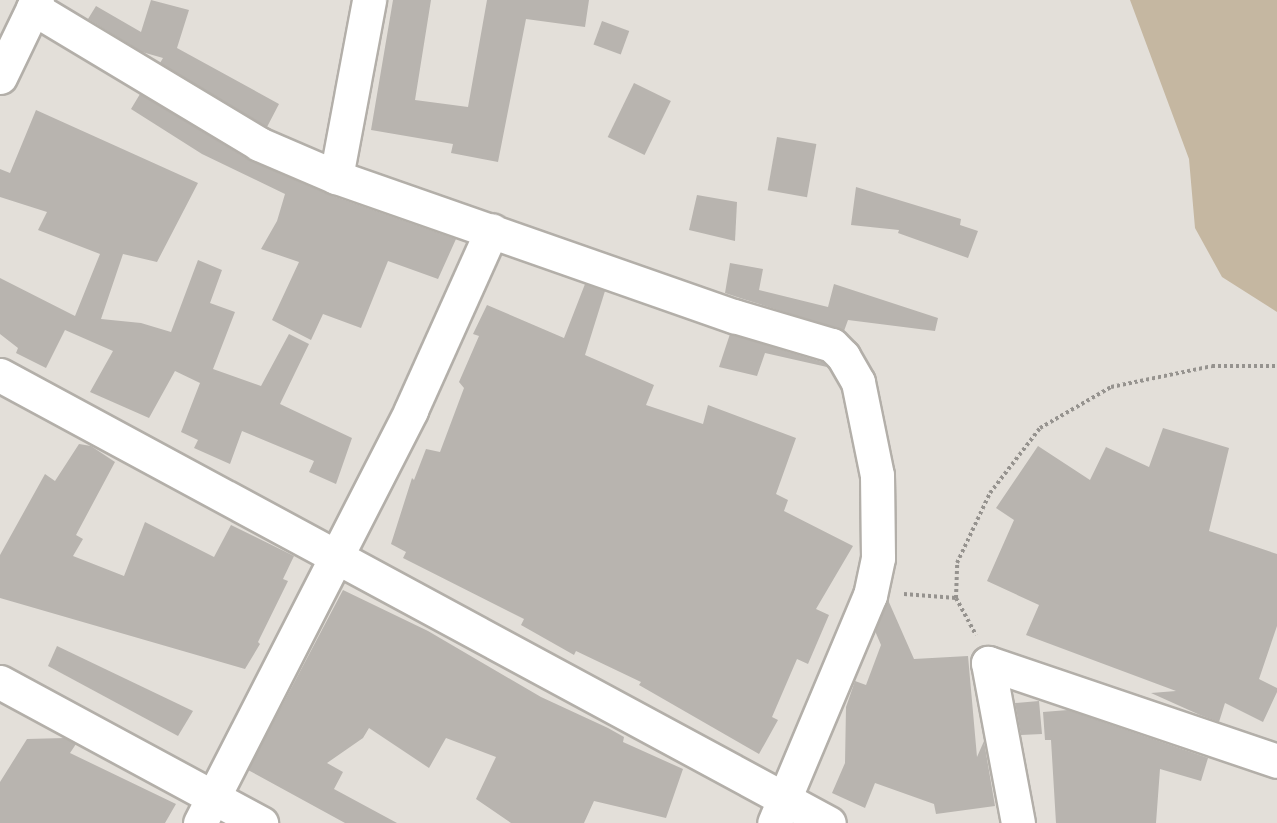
<!DOCTYPE html>
<style>
body{margin:0}
#map{position:relative;width:1277px;height:823px;overflow:hidden;background:#e3dfd9;font-family:"Alegreya Sans",sans-serif}
div>[style]{position:absolute}
.green>*{inset:0;background:#c5b7a1}
.building>*{inset:0;background:#b8b4af;transform-origin:0 0}
.path>*{height:4px;margin-top:-2px;transform-origin:0;background:repeating-linear-gradient(90deg,#96938f 0 3px,transparent 0 6px)}
.roads{filter:drop-shadow(2px 0 #b3afa9) drop-shadow(-2px 0 #b3afa9) drop-shadow(0 2px #b3afa9) drop-shadow(0 -2px #b3afa9)}
.street>*{height:33px;margin:-16.5px;padding:0 16.5px;transform-origin:16.5px;border-radius:16.5px;background:#fff}
span{translate:-50% -50%;white-space:nowrap;text-align:center;line-height:1.15;-webkit-text-stroke:4.5px #fff;paint-order:stroke}
</style>
<div id="map">
<div class="green">
<div style="clip-path:polygon(1130px 0,1277px 0,1277px 312px,1222px 277px,1195px 228px,1189px 159px)"></div>
</div>
<div class="building">
<div style="clip-path:polygon(151px 0,189px 10px,177px 48px,279px 104px,267px 127px,160px 63px,163px 58px,142px 52px,88px 19px,96px 6px,141px 32px)"></div>
<div style="clip-path:polygon(393px 0,431px 0,415px 100px,468px 107px,487px 0,589px 0,585px 27px,526px 19px,498px 162px,451px 153px,453px 144px,371px 130px)"></div>
<div style="left:602px;top:21px;width:29px;height:25px;rotate:20deg"></div>
<div style="left:634px;top:83px;width:41px;height:60px;rotate:26deg"></div>
<div style="clip-path:polygon(140px 94px,251px 161px,330px 195px,456px 239px,438px 279px,388px 261px,361px 328px,323px 314px,311px 340px,272px 320px,299px 262px,261px 249px,277px 221px,285px 194px,202px 154px,131px 109px)"></div>
<div style="clip-path:polygon(36px 110px,198px 183px,157px 262px,123px 254px,101px 319px,141px 323px,171px 332px,198px 260px,222px 270px,210px 303px,235px 312px,213px 369px,261px 386px,289px 334px,309px 344px,280px 404px,352px 438px,336px 484px,309px 472px,314px 461px,242px 431px,230px 464px,194px 448px,198px 440px,181px 432px,200px 383px,175px 371px,149px 418px,90px 392px,113px 351px,65px 330px,46px 368px,16px 353px,18px 348px,0 334px,0 278px,75px 316px,100px 254px,38px 230px,47px 212px,0 197px,0 169px,10px 173px)"></div>
<div style="left:777px;top:137px;width:40px;height:54px;rotate:10deg"></div>
<div style="clip-path:polygon(856px 187px,961px 219px,960px 225px,978px 231px,968px 258px,898px 233px,899px 230px,851px 225px)"></div>
<div style="clip-path:polygon(697px 195px,737px 202px,735px 241px,689px 230px)"></div>
<div style="clip-path:polygon(730px 263px,763px 269px,759px 290px,828px 307px,834px 284px,938px 318px,935px 331px,848px 320px,844px 331px,740px 298px,725px 293px)"></div>
<div style="clip-path:polygon(585px 284px,605px 291px,585px 355px,654px 385px,646px 405px,703px 424px,708px 405px,796px 438px,776px 494px,788px 500px,784px 511px,853px 546px,816px 609px,829px 615px,808px 664px,797px 659px,772px 717px,778px 720px,759px 754px,639px 685px,641px 682px,576px 651px,574px 655px,521px 625px,524px 619px,403px 558px,406px 552px,391px 544px,412px 478px,414px 480px,426px 449px,440px 452px,464px 388px,459px 382px,479px 336px,473px 334px,487px 305px,564px 338px)"></div>
<div style="clip-path:polygon(730px 334px,822px 362px,827px 367px,765px 353px,757px 376px,719px 367px)"></div>
<div style="clip-path:polygon(1163px 428px,1229px 448px,1209px 531px,1277px 554px,1277px 626px,1259px 679px,1277px 688px,1277px 692px,1263px 722px,1225px 703px,1219px 722px,1200px 715px,1151px 693px,1176px 691px,1026px 635px,1039px 605px,987px 581px,1014px 520px,996px 508px,1038px 446px,1090px 480px,1106px 447px,1149px 467px)"></div>
<div style="clip-path:polygon(79px 444px,91px 446px,115px 462px,76px 535px,83px 539px,73px 556px,124px 576px,145px 522px,214px 557px,231px 525px,294px 556px,283px 579px,288px 581px,258px 642px,260px 644px,245px 669px,0 598px,0 555px,45px 474px,55px 481px)"></div>
<div style="clip-path:polygon(343px 590px,428px 631px,541px 697px,608px 728px,624px 737px,623px 742px,683px 769px,666px 818px,594px 801px,584px 823px,511px 823px,476px 799px,496px 757px,446px 738px,429px 768px,369px 728px,363px 738px,327px 763px,343px 772px,334px 789px,397px 823px,345px 823px,248px 770px)"></div>
<div style="clip-path:polygon(888px 600px,914px 659px,968px 656px,977px 757px,984px 741px,995px 806px,936px 814px,934px 804px,875px 783px,865px 808px,832px 793px,845px 763px,846px 707px,855px 681px,866px 685px,881px 645px,875px 631px)"></div>
<div style="clip-path:polygon(57px 646px,193px 711px,178px 736px,48px 666px)"></div>
<div style="clip-path:polygon(1039px 701px,1042px 734px,1021px 735px,1015px 703px)"></div>
<div style="clip-path:polygon(1068px 710px,1208px 758px,1201px 781px,1160px 769px,1156px 823px,1056px 823px,1051px 740px,1045px 740px,1043px 712px)"></div>
<div style="clip-path:polygon(65px 738px,76px 744px,70px 753px,176px 804px,165px 823px,0 823px,0 782px,27px 739px)"></div>
</div>
<div class="path">
<div style="left:904px;top:594px;width:52px;rotate:4.4deg"></div>
<div style="left:956px;top:598px;width:42px;rotate:61.6deg"></div>
<div style="left:956px;top:598px;width:35px;rotate:-88deg"></div>
<div style="left:957px;top:563px;width:77px;rotate:-64.8deg"></div>
<div style="left:990px;top:493px;width:82px;rotate:-52.4deg"></div>
<div style="left:1040px;top:428px;width:82px;rotate:-30deg"></div>
<div style="left:1111px;top:387px;width:103px;rotate:-11.7deg"></div>
<div style="left:1212px;top:366px;width:65px"></div>
</div>
<div class="roads">
<div class="street">
<div style="left:33px;top:8px;width:264px;rotate:31deg"></div>
<div style="left:259px;top:144px;width:84px;rotate:23.2deg"></div>
<div style="left:336px;top:177px;width:422px;rotate:19.3deg"></div>
<div style="left:734px;top:316px;width:102px;rotate:16.5deg"></div>
<div style="left:832px;top:345px;width:16px;rotate:45deg"></div>
<div style="left:843px;top:356px;width:30px;rotate:60deg"></div>
<div style="left:858px;top:382px;width:95px;rotate:78.5deg"></div>
<div style="left:877px;top:475px;width:83px;rotate:89.3deg"></div>
<div style="left:878px;top:558px;width:38px;rotate:102deg"></div>
<div style="left:870px;top:595px;width:247px;rotate:112.8deg"></div>
<div style="left:0;top:77px;width:85px;rotate:-64.3deg"></div>
<div style="left:336px;top:177px;width:180px;rotate:-79.4deg"></div>
<div style="left:0;top:375px;width:942px;rotate:28.39deg"></div>
<div style="left:0;top:682px;width:297px;rotate:28.4deg"></div>
<div style="left:200px;top:823px;width:464px;rotate:-62.9deg"></div>
<div style="left:411px;top:410px;width:197px;rotate:-65.8deg"></div>
<div style="left:1018px;top:823px;width:163px;rotate:-100.6deg"></div>
<div style="left:988px;top:663px;width:305px;rotate:18.7deg"></div>
</div>
</div>
</div>
